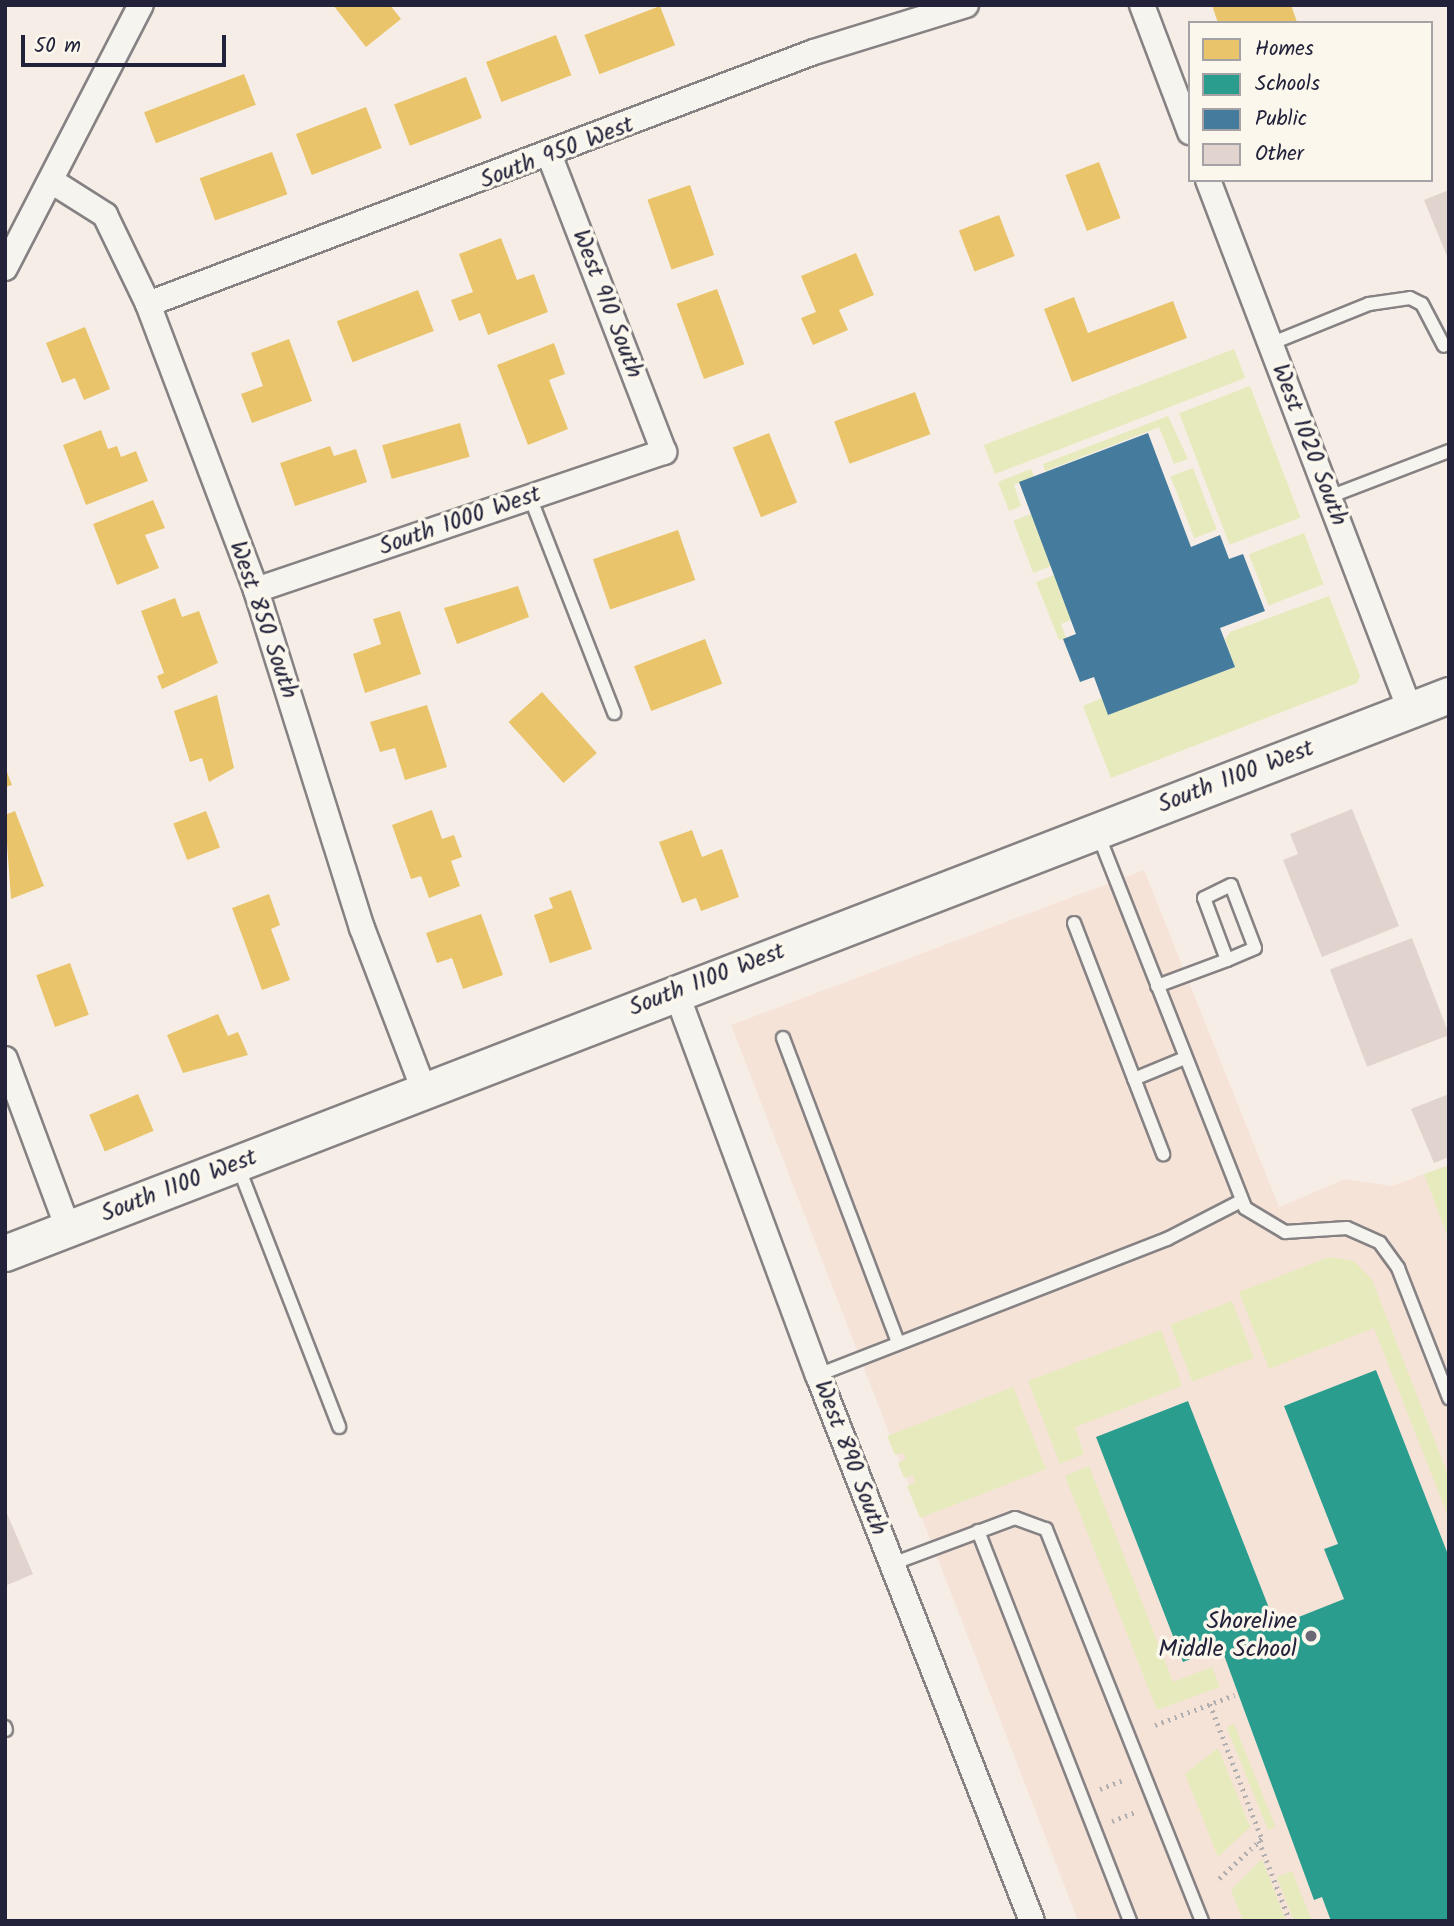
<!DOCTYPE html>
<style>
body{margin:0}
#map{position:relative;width:1454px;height:1926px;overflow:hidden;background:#f6eee6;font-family:Kalam,sans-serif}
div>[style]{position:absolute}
.built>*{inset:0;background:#f6e3d8}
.green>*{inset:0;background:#e6eabc;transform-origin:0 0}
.homes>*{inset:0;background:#e9c46a;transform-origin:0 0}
.schools>*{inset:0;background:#2a9d8f}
.public>*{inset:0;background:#457b9d}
.building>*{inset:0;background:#e1d4ce;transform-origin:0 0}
.path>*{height:4.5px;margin-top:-2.25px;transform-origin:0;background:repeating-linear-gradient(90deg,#b0aeae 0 2px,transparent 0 7px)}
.roads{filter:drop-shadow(2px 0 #868284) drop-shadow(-2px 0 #868284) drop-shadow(0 2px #868284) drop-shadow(0 -2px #868284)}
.lane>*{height:12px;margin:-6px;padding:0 6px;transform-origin:6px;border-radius:6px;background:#f6f4ef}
.street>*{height:24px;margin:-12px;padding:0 12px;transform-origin:12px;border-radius:12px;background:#f6f4ef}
.secondary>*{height:35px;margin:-17.5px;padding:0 17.5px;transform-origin:17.5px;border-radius:17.5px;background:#f6f4ef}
.dots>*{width:19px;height:19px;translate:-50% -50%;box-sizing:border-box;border:4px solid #fbf7ec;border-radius:50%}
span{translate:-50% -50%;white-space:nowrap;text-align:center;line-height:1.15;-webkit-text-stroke:7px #fbf7ec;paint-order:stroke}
.street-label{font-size:24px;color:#22223b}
.poi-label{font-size:24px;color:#22223b}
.right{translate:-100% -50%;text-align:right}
.frame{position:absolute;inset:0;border:7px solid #22223b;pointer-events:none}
.legend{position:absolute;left:1188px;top:21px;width:245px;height:161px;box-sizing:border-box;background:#fbf7ec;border:2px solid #a4a2a5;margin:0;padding:9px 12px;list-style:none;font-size:21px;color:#22223b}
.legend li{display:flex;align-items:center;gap:14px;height:35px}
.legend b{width:35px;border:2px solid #a4a2a5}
.scale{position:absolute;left:21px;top:35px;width:205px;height:32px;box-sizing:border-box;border:4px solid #22223b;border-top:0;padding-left:9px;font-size:21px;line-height:24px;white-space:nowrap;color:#22223b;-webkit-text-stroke:5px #fbf7ec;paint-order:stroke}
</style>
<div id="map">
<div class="built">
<div style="clip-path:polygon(1144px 870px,1279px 1207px,1345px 1179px,1392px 1186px,1424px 1174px,1449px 1239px,1449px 1921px,1078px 1921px,731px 1025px)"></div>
</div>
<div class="green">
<div style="left:1234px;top:349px;width:31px;height:268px;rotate:69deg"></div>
<div style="left:1250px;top:386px;width:141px;height:76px;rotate:69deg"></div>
<div style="clip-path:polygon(1168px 416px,1188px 459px,1174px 464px,1159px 427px,1045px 471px,1043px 464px)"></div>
<div style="left:1193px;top:468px;width:66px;height:24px;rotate:69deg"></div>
<div style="clip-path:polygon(1031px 469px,1034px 476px,1014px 485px,1021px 506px,1009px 511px,998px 482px)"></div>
<div style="left:1031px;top:514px;width:56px;height:19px;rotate:69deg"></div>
<div style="left:1304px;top:533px;width:55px;height:59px;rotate:69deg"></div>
<div style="clip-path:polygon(1054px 575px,1071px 620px,1061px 624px,1066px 638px,1059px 640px,1036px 582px)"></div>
<div style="clip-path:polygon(1329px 596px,1360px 676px,1357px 683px,1111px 778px,1083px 706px,1102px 698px,1108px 714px,1235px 667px,1225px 639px,1230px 632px)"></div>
<div style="clip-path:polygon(1449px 1165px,1449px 1240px,1424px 1174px)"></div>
<div style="clip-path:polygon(1329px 1257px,1354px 1261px,1372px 1280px,1449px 1477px,1449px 1519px,1374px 1328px,1269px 1369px,1239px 1292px)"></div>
<div style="left:1232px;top:1301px;width:61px;height:66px;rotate:69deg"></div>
<div style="clip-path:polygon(1161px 1330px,1182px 1386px,1075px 1427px,1084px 1454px,1060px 1464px,1028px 1381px)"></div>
<div style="clip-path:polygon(1013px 1387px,1046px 1469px,920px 1518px,907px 1486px,915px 1482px,913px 1475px,904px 1478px,898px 1463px,906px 1459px,903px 1453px,895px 1455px,887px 1436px)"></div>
<div style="clip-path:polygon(1089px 1466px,1173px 1682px,1212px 1667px,1220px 1687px,1157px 1710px,1065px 1476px)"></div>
<div style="left:1234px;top:1724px;width:111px;height:8px;rotate:68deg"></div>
<div style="clip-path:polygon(1218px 1748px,1250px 1827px,1218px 1857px,1185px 1774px)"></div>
<div style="clip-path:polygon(1262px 1859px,1286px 1921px,1243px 1921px,1231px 1890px)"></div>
<div style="clip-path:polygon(1292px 1871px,1312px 1921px,1294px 1921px,1277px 1877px)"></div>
</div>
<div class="homes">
<div style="clip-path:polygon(333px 5px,390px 5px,401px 19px,366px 47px)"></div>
<div style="clip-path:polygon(1212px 5px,1291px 5px,1297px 22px,1218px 23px)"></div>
<div style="left:660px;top:6px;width:42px;height:81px;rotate:69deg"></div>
<div style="left:556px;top:35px;width:43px;height:75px;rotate:69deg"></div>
<div style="left:244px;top:74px;width:33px;height:107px;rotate:69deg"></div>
<div style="left:466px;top:77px;width:44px;height:77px;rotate:69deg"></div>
<div style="left:366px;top:107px;width:44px;height:75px;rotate:69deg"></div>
<div style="left:272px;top:152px;width:45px;height:77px;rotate:70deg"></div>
<div style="left:1099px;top:162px;width:60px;height:36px;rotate:69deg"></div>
<div style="left:690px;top:185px;width:74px;height:45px;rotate:71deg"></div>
<div style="left:999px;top:215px;width:44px;height:43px;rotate:69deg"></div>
<div style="clip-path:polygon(501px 238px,517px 280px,534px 274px,548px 312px,488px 335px,480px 313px,459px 321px,451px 300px,473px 292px,459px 254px)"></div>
<div style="clip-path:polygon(856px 253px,874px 295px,839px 310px,848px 330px,813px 345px,801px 318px,816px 312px,801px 276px)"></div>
<div style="left:717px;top:289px;width:80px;height:43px;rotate:70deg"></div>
<div style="left:418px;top:290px;width:44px;height:87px;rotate:69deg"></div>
<div style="clip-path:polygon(1074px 297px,1088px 333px,1173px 301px,1187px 338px,1072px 382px,1044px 309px)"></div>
<div style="clip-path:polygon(85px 327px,110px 389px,84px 400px,75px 378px,62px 383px,46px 343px)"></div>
<div style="clip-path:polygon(289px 339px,312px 401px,252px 423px,241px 394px,263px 386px,251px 353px)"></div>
<div style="clip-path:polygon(554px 343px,565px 374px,549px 380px,568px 429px,528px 445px,497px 365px)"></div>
<div style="left:915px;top:392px;width:45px;height:86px;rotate:70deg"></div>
<div style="left:460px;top:423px;width:35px;height:81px;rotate:74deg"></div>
<div style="clip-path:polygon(101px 430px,108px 449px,117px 446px,121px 457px,136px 451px,148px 481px,86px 505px,63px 445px)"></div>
<div style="left:769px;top:433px;width:75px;height:39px;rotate:68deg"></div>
<div style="clip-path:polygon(330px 446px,334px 456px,356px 449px,367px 482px,295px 506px,280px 463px)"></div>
<div style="clip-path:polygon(153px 500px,165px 528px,145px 535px,159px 568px,117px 585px,93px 524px)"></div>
<div style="left:678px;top:530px;width:53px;height:90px;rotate:71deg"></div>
<div style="clip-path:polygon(518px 586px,529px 617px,457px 644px,444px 608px)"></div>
<div style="clip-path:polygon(175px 598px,182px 617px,199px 611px,218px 663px,162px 689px,157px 676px,164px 673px,141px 611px)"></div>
<div style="clip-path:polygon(400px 611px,421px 674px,365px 693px,353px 654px,381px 644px,373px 619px)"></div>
<div style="left:705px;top:639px;width:48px;height:76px;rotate:69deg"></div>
<div style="left:542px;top:692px;width:82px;height:45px;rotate:48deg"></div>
<div style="clip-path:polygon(217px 695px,234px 768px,209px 782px,202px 758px,190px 762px,174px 711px)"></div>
<div style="clip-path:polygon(427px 705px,447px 767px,405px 780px,395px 748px,380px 752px,370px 722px)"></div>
<div style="clip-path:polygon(5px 767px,12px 785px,5px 787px)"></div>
<div style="clip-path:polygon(432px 810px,442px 839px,454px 835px,462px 857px,451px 861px,460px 886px,429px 898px,421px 876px,411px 879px,392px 825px)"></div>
<div style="clip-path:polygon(15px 811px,44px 886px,11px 899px,5px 815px)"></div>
<div style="left:206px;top:811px;width:39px;height:35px;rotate:69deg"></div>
<div style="clip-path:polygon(692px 830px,702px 857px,722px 849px,739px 897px,701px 911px,696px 898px,682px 903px,659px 842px)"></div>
<div style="clip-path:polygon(571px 890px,592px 949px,550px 963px,534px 915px,553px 908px,549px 898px)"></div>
<div style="clip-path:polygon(269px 894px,280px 925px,271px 929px,290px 980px,262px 990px,232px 908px)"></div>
<div style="clip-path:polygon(481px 914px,503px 975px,463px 989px,452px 958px,437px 963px,426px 933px)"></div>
<div style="left:70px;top:963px;width:55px;height:36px;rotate:70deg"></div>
<div style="clip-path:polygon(218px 1014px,228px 1036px,238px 1032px,248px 1055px,183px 1073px,167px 1035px)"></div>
<div style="left:138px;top:1094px;width:40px;height:53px;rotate:67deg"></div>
</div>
<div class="schools">
<div style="clip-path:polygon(1376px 1370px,1449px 1557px,1449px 1921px,1331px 1921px,1322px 1897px,1314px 1900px,1221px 1647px,1183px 1662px,1096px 1437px,1188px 1401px,1276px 1626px,1344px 1599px,1324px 1549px,1338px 1544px,1284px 1406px)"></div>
</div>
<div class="public">
<div style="clip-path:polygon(1148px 433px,1191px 547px,1220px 535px,1229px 559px,1243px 554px,1265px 611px,1220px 628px,1235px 667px,1108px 715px,1094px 677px,1080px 682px,1063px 639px,1076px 634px,1019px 482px)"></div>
</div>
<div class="building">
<div style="clip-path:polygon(1449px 190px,1449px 261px,1424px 200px)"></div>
<div style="clip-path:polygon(1352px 809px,1399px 926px,1322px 957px,1283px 860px,1298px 854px,1290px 834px)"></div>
<div style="left:1412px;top:938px;width:104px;height:88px;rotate:69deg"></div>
<div style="clip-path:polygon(1449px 1094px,1449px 1157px,1434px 1163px,1411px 1109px)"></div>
<div style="clip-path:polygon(5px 1509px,33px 1574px,5px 1586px)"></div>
</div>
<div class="path">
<div style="left:1210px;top:1704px;width:145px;rotate:68.9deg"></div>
<div style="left:1262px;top:1839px;width:63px;rotate:136.9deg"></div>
<div style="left:1155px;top:1725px;width:85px;rotate:-20.8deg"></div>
<div style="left:1100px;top:1789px;width:25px;rotate:-21deg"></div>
<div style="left:1112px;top:1821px;width:25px;rotate:-21deg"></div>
<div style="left:1259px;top:1841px;width:86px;rotate:68.8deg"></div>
</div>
<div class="roads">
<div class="lane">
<div style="left:1270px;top:344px;width:107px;rotate:-22deg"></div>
<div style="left:1369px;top:304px;width:41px;rotate:-8.3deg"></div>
<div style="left:1410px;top:298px;width:13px;rotate:27deg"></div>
<div style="left:1422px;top:304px;width:47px;rotate:62.4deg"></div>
<div style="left:530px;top:497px;width:232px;rotate:68.7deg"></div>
<div style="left:1329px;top:497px;width:129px;rotate:-21deg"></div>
<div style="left:1098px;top:834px;width:402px;rotate:68.5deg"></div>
<div style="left:1245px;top:1208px;width:47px;rotate:31deg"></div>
<div style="left:1285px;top:1232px;width:62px;rotate:-3.7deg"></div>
<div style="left:1347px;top:1228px;width:36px;rotate:24deg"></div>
<div style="left:1380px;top:1243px;width:31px;rotate:54deg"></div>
<div style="left:1398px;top:1268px;width:140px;rotate:68.6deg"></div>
<div style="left:1074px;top:923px;width:248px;rotate:68.9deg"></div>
<div style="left:1157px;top:986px;width:75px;rotate:-20.4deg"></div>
<div style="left:1227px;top:960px;width:30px;rotate:-23deg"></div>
<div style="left:1255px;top:948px;width:67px;rotate:-110.9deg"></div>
<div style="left:1231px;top:885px;width:30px;rotate:154deg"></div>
<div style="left:1204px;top:898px;width:66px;rotate:69.6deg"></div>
<div style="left:783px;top:1038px;width:325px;rotate:69.3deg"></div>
<div style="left:1134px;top:1079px;width:55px;rotate:-22.4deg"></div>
<div style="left:238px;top:1166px;width:280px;rotate:68.8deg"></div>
<div style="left:818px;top:1375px;width:375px;rotate:-21.3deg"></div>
<div style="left:1167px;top:1239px;width:83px;rotate:-27.2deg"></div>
<div style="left:978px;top:1531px;width:419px;rotate:68.7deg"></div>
<div style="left:892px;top:1564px;width:131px;rotate:-20.5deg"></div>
<div style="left:1015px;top:1518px;width:33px;rotate:20deg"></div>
<div style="left:1046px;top:1529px;width:422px;rotate:68.3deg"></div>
<div style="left:5px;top:1727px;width:3px;rotate:72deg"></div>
</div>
<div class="street">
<div style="left:1142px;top:5px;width:136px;rotate:69.3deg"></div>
<div style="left:1208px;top:180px;width:567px;rotate:69.14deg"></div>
<div style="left:53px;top:182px;width:62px;rotate:32.4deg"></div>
<div style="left:105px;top:215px;width:99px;rotate:64.2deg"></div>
<div style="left:148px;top:304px;width:306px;rotate:69.3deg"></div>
<div style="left:256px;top:590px;width:354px;rotate:72.6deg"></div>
<div style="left:362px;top:928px;width:173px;rotate:69.1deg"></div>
<div style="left:5px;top:268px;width:296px;rotate:-62.7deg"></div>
<div style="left:148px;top:304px;width:712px;rotate:-20.73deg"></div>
<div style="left:814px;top:52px;width:159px;rotate:-17.2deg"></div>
<div style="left:256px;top:590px;width:431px;rotate:-18.7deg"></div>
<div style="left:664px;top:452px;width:317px;rotate:-111.1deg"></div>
<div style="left:676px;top:992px;width:408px;rotate:69.7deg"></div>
<div style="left:818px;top:1375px;width:586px;rotate:68.6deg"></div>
<div style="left:5px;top:1059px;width:180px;rotate:69.6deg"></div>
</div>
<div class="secondary">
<div style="left:5px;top:1253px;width:1548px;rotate:-21.13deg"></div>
</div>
</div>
<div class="dots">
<div style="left:1311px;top:1636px;background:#6c6977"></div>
</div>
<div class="street-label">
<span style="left:557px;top:153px;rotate:-21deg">South 950 West</span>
<span style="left:607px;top:304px;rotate:69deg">West 910 South</span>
<span style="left:1309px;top:445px;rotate:69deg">West 1020 South</span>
<span style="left:460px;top:521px;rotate:-19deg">South 1000 West</span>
<span style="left:263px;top:620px;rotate:71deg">West 850 South</span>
<span style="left:1236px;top:777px;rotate:-21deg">South 1100 West</span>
<span style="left:707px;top:980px;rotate:-21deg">South 1100 West</span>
<span style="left:179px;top:1186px;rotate:-21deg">South 1100 West</span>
<span style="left:850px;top:1458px;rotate:69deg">West 890 South</span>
</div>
<div class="poi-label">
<span class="right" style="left:1297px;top:1636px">Shoreline<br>Middle School</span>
</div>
<div class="frame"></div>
<ul class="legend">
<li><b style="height:19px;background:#e9c46a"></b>Homes</li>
<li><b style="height:19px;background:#2a9d8f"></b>Schools</li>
<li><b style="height:19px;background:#457b9d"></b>Public</li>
<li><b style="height:19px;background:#e1d4ce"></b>Other</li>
</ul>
<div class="scale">50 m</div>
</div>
